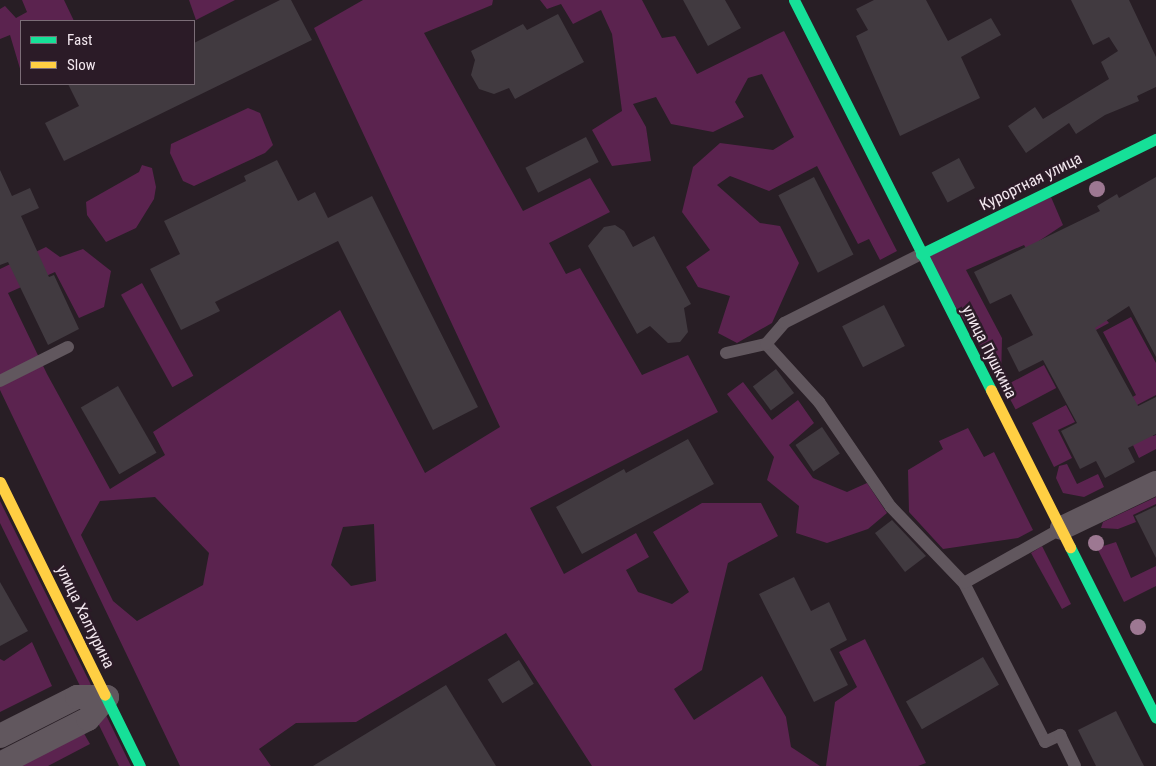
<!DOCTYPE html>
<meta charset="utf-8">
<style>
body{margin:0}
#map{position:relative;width:1156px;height:766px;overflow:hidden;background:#281e25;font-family:"Roboto Condensed",sans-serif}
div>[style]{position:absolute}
.green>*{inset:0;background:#5b234f;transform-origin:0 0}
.building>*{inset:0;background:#413a40;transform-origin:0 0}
.lane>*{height:12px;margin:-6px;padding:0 6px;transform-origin:6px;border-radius:6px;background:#61575e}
.street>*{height:24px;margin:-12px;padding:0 12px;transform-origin:12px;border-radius:12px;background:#61575e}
.fast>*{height:11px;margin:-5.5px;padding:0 5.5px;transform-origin:5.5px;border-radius:5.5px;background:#16e098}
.slow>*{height:11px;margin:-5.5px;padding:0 5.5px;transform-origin:5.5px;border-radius:5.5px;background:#ffcf43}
.trees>*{width:16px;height:16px;margin:-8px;border-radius:50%;background:#9d7892}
span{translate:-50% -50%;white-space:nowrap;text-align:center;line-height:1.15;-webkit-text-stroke:5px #2b1b27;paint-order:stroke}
.street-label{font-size:16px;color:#f2e7ee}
.legend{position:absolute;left:20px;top:20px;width:175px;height:65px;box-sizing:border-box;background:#2b1b27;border:1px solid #7b6d77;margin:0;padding:6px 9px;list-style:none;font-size:15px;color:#f2e7ee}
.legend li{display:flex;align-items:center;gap:10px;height:25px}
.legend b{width:25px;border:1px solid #7b6d77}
</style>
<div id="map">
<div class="green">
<div style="clip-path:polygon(22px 0,64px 0,74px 21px,21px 21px,21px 72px,10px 35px,0 39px,0 9px,5px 6px,16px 18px,27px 12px)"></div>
<div style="clip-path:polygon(189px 0,235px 0,196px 20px)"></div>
<div style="clip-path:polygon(evenodd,363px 0,493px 0,492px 5px,424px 33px,523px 211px,590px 178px,610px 212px,549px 243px,566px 274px,580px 268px,642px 375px,688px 355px,718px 412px,530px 508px,564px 574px,636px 533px,649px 557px,626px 570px,638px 592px,672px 604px,689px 592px,653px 532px,702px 503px,761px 503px,778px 536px,728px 563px,702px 670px,674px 689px,694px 720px,762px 676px,786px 717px,791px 747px,820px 766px,592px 766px,506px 633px,356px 722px,296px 723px,259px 749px,271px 766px,180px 766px,0 390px,0 269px,46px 247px,60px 257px,83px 249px,111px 271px,104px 307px,79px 318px,55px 272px,8px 293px,47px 374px,110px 489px,165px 455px,153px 432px,340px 310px,425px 473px,500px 427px,314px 28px,363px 0,155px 497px,209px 553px,203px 585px,137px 621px,113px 601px,81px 535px,100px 501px,155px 497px,363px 0,374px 524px,376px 581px,351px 586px,331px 565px,343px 527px,374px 524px)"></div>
<div style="clip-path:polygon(540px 0,642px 0,662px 38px,675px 36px,697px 74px,784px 31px,897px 251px,880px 260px,869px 239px,858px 244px,817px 166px,769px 191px,730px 176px,717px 185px,760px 223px,780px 226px,799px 263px,772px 323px,737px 343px,718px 333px,730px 296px,698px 287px,686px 267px,710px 250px,682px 212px,693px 167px,720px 143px,773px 150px,794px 137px,762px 74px,748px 78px,735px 102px,744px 117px,713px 132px,671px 124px,656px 97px,633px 104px,646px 127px,651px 161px,612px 166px,592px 130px,622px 111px,612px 34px,601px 10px,573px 24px,561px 4px,547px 9px)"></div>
<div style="clip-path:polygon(248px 108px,260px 113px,273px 145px,265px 153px,194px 186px,183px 181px,170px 153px,171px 144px)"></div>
<div style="clip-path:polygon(142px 165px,152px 168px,156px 187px,154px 199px,136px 228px,106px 242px,87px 215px,86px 202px,139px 172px)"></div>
<div style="clip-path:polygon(1051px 197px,1063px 225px,1039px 241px,1109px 323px,1081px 338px,1024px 245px,966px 270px,1002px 338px,1001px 381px,926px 258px)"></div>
<div style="left:142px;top:283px;width:106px;height:24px;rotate:61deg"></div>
<div style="clip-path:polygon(1131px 317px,1156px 363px,1156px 395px,1137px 405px,1153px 436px,1156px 435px,1156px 449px,1139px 458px,1115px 407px,1136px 395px,1103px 332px)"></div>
<div style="left:1044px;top:365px;width:26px;height:46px;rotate:62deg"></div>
<div style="clip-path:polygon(743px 382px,772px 420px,798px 400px,814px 423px,789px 445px,813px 478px,847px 492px,867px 483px,887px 513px,868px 529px,827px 543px,796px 533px,799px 506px,767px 480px,774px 457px,727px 394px)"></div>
<div style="clip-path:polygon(1066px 405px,1075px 422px,1058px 430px,1072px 458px,1054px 467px,1032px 423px)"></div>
<div style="clip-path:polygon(968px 428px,984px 457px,994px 452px,1033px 530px,1018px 538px,943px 549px,909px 512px,908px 470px,943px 449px,939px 441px)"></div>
<div style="clip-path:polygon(1067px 464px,1077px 484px,1098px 474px,1104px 487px,1084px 497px,1063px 493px,1056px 478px,1059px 466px)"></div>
<div style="clip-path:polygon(1156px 497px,1156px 504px,1133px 515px,1136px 522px,1118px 529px,1101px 528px,1103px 522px)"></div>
<div style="clip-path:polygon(0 501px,94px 691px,81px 688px,0 523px)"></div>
<div style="clip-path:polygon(1116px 542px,1131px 578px,1156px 566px,1156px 586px,1124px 602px,1097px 548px)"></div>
<div style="clip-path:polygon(1042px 546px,1071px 604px,1062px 609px,1031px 553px)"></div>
<div style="clip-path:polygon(865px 639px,926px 763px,918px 766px,826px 766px,835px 702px,857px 687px,839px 652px)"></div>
<div style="clip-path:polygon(32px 642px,52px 686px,0 712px,0 659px,4px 661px)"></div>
<div style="clip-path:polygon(104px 711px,131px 766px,119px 766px,97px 721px)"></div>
<div style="clip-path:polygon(82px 730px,90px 744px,48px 766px,12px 766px)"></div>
</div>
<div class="building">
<div style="clip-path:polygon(280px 0,291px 0,312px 40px,64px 161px,45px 123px,79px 106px,68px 84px,194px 84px,194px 43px)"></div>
<div style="clip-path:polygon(683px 0,725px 0,741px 28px,708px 46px)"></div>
<div style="clip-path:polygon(874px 0,926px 0,948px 41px,991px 18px,1001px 35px,961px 57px,980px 98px,900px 136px,856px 36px,868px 30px,856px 9px)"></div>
<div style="clip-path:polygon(1071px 0,1129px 0,1156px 57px,1156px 87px,1137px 96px,1139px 101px,1105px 115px,1076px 134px,1069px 123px,1026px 153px,1008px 126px,1035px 107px,1043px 119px,1109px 79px,1101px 62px,1118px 51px,1109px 37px,1093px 45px)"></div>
<div style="clip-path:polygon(558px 14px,584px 62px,515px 99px,509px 88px,494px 94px,479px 89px,471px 75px,475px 60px,471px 51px,523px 24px,527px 30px)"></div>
<div style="left:586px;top:137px;width:28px;height:68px;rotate:63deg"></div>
<div style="left:959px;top:158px;width:34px;height:31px;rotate:62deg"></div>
<div style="clip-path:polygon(277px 160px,298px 201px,315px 192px,328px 218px,372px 196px,478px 407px,433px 430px,338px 241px,215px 302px,220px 311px,181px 330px,150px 269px,180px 254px,164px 221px,246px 181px,244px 176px)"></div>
<div style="clip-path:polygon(0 170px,12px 196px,30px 188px,39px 208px,21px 216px,49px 277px,54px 275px,79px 329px,48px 345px,8px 262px,0 265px)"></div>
<div style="left:814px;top:177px;width:87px;height:40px;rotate:63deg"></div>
<div style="clip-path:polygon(1156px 177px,1156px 357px,1129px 306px,1095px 328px,1138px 406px,1156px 397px,1156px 434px,1128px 448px,1135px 462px,1105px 478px,1096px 461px,1080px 469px,1061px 431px,1077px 423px,1043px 360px,1019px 372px,1007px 348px,1033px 335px,1011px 294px,990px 304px,974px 272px,1100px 211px,1097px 206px,1117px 194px,1119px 198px)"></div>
<div style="clip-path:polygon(615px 225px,624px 231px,633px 247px,654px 236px,691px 304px,684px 308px,688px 332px,680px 342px,668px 343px,650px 326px,637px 334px,588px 246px,604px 227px)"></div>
<div style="left:884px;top:305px;width:46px;height:47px;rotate:63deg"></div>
<div style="left:776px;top:369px;width:30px;height:29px;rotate:53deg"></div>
<div style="left:118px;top:386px;width:77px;height:43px;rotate:60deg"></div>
<div style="left:822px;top:427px;width:32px;height:32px;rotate:56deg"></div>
<div style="clip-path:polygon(688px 439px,714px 484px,582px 554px,556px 507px,624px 469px,626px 473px)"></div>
<div style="clip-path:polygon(1156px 506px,1156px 558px,1135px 516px)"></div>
<div style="clip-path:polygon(892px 520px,926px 556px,905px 572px,875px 533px)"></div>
<div style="clip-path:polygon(794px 577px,811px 611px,829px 602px,847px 640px,830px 649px,848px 685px,814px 702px,759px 594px)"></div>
<div style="clip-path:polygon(0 582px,28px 631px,0 646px)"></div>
<div style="left:983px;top:657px;width:32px;height:89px;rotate:60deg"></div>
<div style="left:519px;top:660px;width:28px;height:37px;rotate:58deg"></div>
<div style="clip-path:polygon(446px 685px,496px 766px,313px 766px)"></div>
<div style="clip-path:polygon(1116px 711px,1144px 766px,1096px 766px,1078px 730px)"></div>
</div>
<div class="lane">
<div style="left:766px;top:344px;width:79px;rotate:47.6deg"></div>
<div style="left:819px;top:402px;width:127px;rotate:55.6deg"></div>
<div style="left:891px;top:507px;width:105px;rotate:46.2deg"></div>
<div style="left:964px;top:583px;width:178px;rotate:63deg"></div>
<div style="left:1045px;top:742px;width:17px;rotate:-25deg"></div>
<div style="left:1060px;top:735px;width:34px;rotate:64deg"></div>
<div style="left:726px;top:353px;width:41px;rotate:-12.7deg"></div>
<div style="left:766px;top:344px;width:28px;rotate:-49deg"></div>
<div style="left:784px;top:323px;width:153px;rotate:-26.7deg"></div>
<div style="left:0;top:381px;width:76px;rotate:-26.6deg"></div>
<div style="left:964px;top:583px;width:112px;rotate:-29.3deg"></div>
</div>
<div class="street">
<div style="left:1062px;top:528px;width:104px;rotate:-25.6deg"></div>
<div style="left:0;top:736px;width:86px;rotate:-26.9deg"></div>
<div style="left:77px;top:697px;width:30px"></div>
<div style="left:0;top:764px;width:99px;rotate:-27.1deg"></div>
<div style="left:88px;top:719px;width:29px;rotate:-49deg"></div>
</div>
<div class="fast">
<div style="left:794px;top:0;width:437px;rotate:63.2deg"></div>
<div style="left:921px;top:254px;width:262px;rotate:-26.1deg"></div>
<div style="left:1070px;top:547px;width:191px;rotate:63.3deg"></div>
<div style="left:105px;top:695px;width:79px;rotate:63.8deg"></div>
</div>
<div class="slow">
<div style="left:991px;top:390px;width:176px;rotate:63.3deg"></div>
<div style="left:0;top:482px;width:237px;rotate:63.8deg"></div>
</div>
<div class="trees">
<div style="left:1097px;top:189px"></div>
<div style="left:1096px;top:543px"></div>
<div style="left:1138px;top:627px"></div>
</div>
<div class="street-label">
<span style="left:1031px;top:182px;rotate:-26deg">Курортная улица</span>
<span style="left:989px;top:352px;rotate:63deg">улица Пушкина</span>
<span style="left:85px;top:617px;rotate:64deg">улица Халтурина</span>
</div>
<ul class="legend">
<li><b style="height:6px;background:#16e098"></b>Fast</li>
<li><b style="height:6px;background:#ffcf43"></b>Slow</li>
</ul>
</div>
